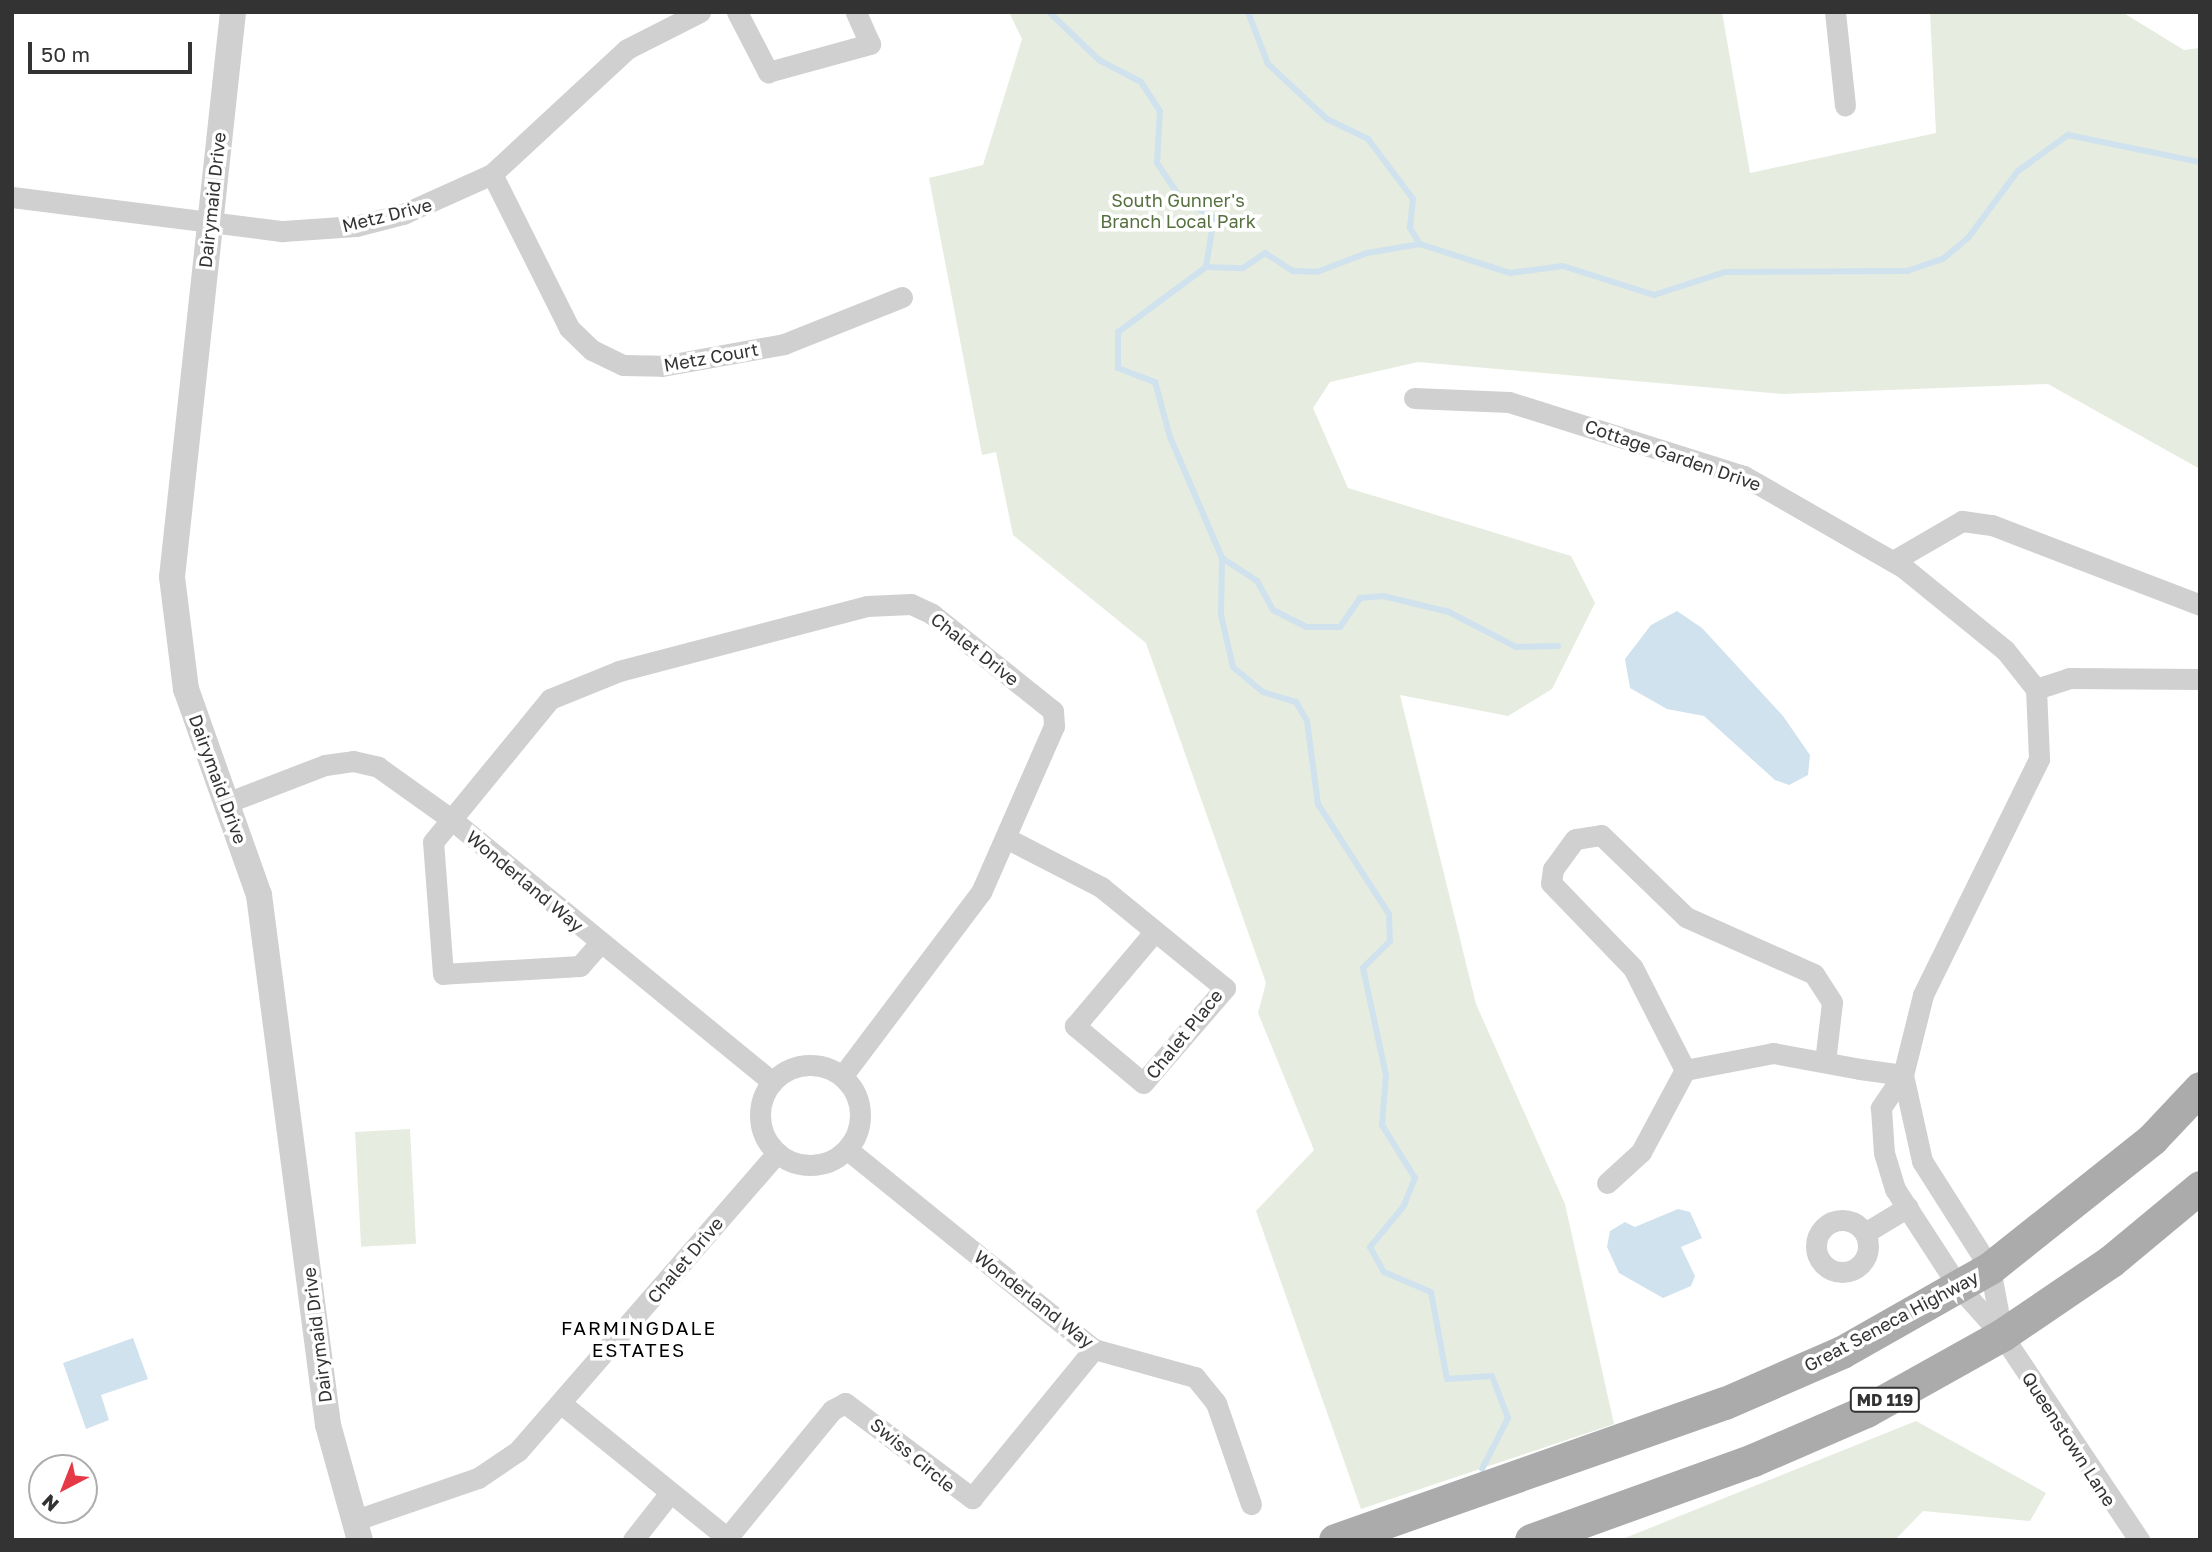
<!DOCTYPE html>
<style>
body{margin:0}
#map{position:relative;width:2212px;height:1552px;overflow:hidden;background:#fff;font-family:"Golos Text",sans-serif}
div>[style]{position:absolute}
.green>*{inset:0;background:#e6ecdf;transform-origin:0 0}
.water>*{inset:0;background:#cfe2ee}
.stream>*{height:6px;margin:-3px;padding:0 3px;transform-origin:3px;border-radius:3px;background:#cfe2ee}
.minor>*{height:21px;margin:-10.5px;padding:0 10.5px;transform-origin:10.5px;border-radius:10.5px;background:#d0d0d0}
.minor>.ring{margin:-10.5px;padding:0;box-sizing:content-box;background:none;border:21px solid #d0d0d0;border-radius:50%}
.tertiary>*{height:26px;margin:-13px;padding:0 13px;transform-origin:13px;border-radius:13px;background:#d0d0d0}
.primary>*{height:33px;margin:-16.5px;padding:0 16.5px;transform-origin:16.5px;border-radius:16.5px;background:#ababab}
span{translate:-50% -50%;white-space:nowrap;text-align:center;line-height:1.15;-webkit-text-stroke:7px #fff;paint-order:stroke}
.shield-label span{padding:2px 5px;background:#fff;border:2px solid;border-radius:5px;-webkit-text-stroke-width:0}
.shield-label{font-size:16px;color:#333;font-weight:700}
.street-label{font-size:18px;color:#333}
.park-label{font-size:18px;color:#56703f}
.neighbourhood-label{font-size:19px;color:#000;letter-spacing:2px}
.frame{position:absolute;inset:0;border:14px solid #333;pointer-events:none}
.north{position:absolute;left:28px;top:1454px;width:70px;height:70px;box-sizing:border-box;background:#fff;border:2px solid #adadad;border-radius:50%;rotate:222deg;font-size:19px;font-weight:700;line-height:28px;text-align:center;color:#333}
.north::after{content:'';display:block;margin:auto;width:24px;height:32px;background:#e63946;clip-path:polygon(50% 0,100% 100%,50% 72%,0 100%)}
.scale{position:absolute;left:28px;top:42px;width:164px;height:32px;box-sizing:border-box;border:4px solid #333;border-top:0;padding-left:9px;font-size:21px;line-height:24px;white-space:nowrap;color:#333;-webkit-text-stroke:5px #fff;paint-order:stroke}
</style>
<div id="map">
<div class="green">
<div style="clip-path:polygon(1009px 12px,1722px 12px,1750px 173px,1936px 133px,1930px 12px,2122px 12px,2184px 50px,2200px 48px,2200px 469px,2048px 384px,1783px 394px,1418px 362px,1330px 382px,1313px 408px,1348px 488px,1571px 556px,1595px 603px,1552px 689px,1508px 716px,1400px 695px,1476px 1004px,1565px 1204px,1614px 1424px,1361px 1509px,1256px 1211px,1314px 1150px,1258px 1013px,1266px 983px,1146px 643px,1013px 535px,996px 452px,982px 455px,929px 178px,983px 165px,1022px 39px)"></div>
<div style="left:410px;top:1129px;width:115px;height:55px;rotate:87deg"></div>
<div style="clip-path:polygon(1916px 1421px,2046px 1493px,2030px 1521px,1923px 1511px,1895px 1540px,1620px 1540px)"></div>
</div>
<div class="water">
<div style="clip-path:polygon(1677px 611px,1702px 628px,1783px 716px,1810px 755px,1808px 775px,1789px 785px,1775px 780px,1704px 716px,1667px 709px,1630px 688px,1625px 659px,1651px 625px)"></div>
<div style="clip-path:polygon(1678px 1209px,1690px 1212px,1702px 1238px,1681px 1247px,1695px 1276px,1691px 1286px,1663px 1298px,1619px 1273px,1607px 1247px,1610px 1231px,1625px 1222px,1635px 1227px)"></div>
<div style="clip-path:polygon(133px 1338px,148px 1379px,101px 1395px,109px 1420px,86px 1429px,63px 1363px)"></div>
</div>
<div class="stream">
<div style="left:1049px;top:12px;width:69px;rotate:43.8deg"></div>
<div style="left:1099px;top:60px;width:47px;rotate:27.6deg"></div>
<div style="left:1141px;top:82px;width:35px;rotate:57deg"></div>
<div style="left:1160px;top:111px;width:52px;rotate:93.3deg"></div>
<div style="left:1157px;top:163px;width:45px;rotate:56deg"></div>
<div style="left:1182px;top:200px;width:37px;rotate:29deg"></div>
<div style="left:1214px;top:218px;width:50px;rotate:99.3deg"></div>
<div style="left:1206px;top:267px;width:109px;rotate:143.5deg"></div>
<div style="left:1118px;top:332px;width:36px;rotate:90deg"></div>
<div style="left:1118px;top:368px;width:40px;rotate:21deg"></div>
<div style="left:1155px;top:382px;width:57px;rotate:74.7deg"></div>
<div style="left:1170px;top:437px;width:132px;rotate:66.7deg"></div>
<div style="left:1222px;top:558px;width:57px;rotate:91deg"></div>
<div style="left:1221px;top:615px;width:53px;rotate:77deg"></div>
<div style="left:1233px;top:667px;width:39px;rotate:40deg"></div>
<div style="left:1263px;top:692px;width:34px;rotate:17deg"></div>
<div style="left:1296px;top:702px;width:22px;rotate:60deg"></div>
<div style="left:1307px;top:721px;width:84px;rotate:82.5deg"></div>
<div style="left:1318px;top:804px;width:131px;rotate:57.2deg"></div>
<div style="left:1389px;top:914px;width:27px;rotate:88deg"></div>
<div style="left:1390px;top:941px;width:38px;rotate:135deg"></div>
<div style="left:1363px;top:968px;width:109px;rotate:77.9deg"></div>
<div style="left:1386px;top:1075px;width:50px;rotate:94.6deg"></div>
<div style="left:1382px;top:1125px;width:62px;rotate:58.1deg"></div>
<div style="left:1415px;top:1178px;width:31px;rotate:112deg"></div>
<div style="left:1403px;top:1207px;width:52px;rotate:129.5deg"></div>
<div style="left:1370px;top:1247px;width:29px;rotate:61deg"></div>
<div style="left:1384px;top:1272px;width:51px;rotate:23.1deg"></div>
<div style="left:1431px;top:1292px;width:88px;rotate:79.6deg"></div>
<div style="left:1447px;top:1379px;width:45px;rotate:-3.8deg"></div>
<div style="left:1492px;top:1376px;width:45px;rotate:69.1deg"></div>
<div style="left:1508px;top:1418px;width:57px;rotate:117deg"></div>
<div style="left:1248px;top:12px;width:56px;rotate:69deg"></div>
<div style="left:1268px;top:64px;width:81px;rotate:43deg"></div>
<div style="left:1327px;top:119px;width:46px;rotate:26deg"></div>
<div style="left:1368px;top:139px;width:75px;rotate:53.1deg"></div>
<div style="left:1413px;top:199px;width:29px;rotate:96deg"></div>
<div style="left:1410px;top:228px;width:19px;rotate:58deg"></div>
<div style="left:1420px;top:244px;width:95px;rotate:17.9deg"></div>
<div style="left:1510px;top:273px;width:53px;rotate:-7.5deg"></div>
<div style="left:1563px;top:266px;width:96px;rotate:17.7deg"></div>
<div style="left:1654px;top:295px;width:75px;rotate:-17.9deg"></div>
<div style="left:1725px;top:272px;width:182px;rotate:-0.3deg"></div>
<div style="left:1907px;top:271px;width:39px;rotate:-19deg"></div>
<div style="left:1944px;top:258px;width:31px;rotate:-40deg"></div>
<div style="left:1968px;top:238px;width:84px;rotate:-53.3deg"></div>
<div style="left:2018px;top:171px;width:62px;rotate:-35.8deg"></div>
<div style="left:2068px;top:135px;width:135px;rotate:11.6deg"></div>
<div style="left:1206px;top:267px;width:37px;rotate:2deg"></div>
<div style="left:1243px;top:268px;width:27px;rotate:-34deg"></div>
<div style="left:1265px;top:253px;width:33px;rotate:33deg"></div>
<div style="left:1293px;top:271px;width:24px;rotate:2deg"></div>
<div style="left:1317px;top:272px;width:53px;rotate:-20.8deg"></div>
<div style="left:1367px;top:253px;width:54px;rotate:-9.6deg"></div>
<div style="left:1222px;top:558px;width:42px;rotate:33.3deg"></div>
<div style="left:1257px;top:581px;width:33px;rotate:61deg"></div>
<div style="left:1273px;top:610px;width:38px;rotate:27deg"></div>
<div style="left:1307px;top:627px;width:33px"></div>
<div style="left:1340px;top:627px;width:35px;rotate:-55deg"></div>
<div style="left:1360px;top:598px;width:23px;rotate:-5deg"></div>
<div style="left:1383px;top:596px;width:68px;rotate:13.6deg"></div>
<div style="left:1449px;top:612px;width:76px;rotate:27.6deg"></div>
<div style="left:1516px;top:647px;width:42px;rotate:-1.4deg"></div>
</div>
<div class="minor">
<div style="left:737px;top:12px;width:68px;rotate:62.7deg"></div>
<div style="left:768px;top:72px;width:106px;rotate:-15.4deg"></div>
<div style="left:870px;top:44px;width:35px;rotate:-114deg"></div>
<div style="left:1835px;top:12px;width:94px;rotate:83.9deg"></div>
<div style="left:492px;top:174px;width:172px;rotate:63.4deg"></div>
<div style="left:569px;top:328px;width:32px;rotate:44deg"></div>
<div style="left:592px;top:350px;width:34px;rotate:26deg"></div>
<div style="left:623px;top:365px;width:39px;rotate:1deg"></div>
<div style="left:662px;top:366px;width:124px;rotate:-10.2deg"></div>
<div style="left:784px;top:344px;width:127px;rotate:-21.7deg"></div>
<div style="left:12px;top:197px;width:273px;rotate:7.2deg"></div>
<div style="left:283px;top:231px;width:73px;rotate:-3.9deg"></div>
<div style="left:356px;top:226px;width:49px;rotate:-14.3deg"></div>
<div style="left:403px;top:214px;width:98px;rotate:-24.2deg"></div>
<div style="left:492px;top:174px;width:184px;rotate:-42.8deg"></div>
<div style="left:627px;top:49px;width:82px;rotate:-26.9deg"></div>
<div style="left:1414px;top:398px;width:95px;rotate:2.4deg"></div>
<div style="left:1509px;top:402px;width:246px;rotate:17.5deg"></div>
<div style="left:1744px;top:476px;width:185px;rotate:29.9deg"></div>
<div style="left:1904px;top:568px;width:130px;rotate:39.1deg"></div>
<div style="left:2005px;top:650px;width:50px;rotate:51.5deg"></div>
<div style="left:2036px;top:689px;width:70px;rotate:87.5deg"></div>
<div style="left:2039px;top:759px;width:263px;rotate:116.2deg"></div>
<div style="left:1923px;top:995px;width:82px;rotate:104deg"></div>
<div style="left:1903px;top:1075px;width:40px;rotate:124deg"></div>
<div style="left:1881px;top:1108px;width:45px;rotate:86.2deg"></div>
<div style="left:1884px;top:1153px;width:38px;rotate:73deg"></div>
<div style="left:1895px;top:1189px;width:116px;rotate:57deg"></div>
<div style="left:1958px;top:1286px;width:66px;rotate:48.1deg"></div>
<div style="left:2002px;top:1335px;width:247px;rotate:56.2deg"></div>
<div style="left:1893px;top:561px;width:80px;rotate:-30.1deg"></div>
<div style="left:1962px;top:521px;width:30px;rotate:8deg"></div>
<div style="left:1992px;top:525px;width:223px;rotate:21deg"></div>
<div style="left:2036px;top:689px;width:35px;rotate:-18deg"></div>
<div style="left:2069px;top:678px;width:131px;rotate:0.4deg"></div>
<div style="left:226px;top:803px;width:106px;rotate:-21deg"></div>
<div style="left:325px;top:765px;width:28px;rotate:-8deg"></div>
<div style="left:353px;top:761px;width:26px;rotate:13deg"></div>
<div style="left:378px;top:767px;width:90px;rotate:35.5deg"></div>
<div style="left:451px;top:819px;width:415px;rotate:39.3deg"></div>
<div style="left:1008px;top:839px;width:105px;rotate:27.3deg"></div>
<div style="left:1101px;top:887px;width:160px;rotate:39.2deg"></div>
<div style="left:1225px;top:988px;width:125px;rotate:130.8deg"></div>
<div style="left:1143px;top:1083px;width:89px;rotate:-140deg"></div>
<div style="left:1075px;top:1026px;width:124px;rotate:-49.9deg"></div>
<div style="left:599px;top:944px;width:29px;rotate:131deg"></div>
<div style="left:580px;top:966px;width:137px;rotate:176.7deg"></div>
<div style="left:443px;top:974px;width:132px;rotate:-94.3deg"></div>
<div style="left:433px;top:842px;width:185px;rotate:-50.7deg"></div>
<div style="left:550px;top:699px;width:74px;rotate:-22.1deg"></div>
<div style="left:619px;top:671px;width:256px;rotate:-14.7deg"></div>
<div style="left:867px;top:606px;width:44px;rotate:-2.6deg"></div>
<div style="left:911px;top:604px;width:23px;rotate:25deg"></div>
<div style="left:932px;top:614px;width:155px;rotate:38.7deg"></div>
<div style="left:1053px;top:711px;width:15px;rotate:86deg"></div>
<div style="left:1054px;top:726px;width:181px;rotate:113.7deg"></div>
<div style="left:981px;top:892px;width:229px;rotate:127deg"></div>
<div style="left:1825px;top:1062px;width:60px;rotate:-83.3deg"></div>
<div style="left:1832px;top:1002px;width:33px;rotate:-123deg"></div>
<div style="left:1814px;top:974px;width:140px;rotate:-156deg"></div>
<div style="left:1686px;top:917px;width:118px;rotate:-136deg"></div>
<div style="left:1601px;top:835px;width:26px;rotate:171deg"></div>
<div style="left:1575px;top:839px;width:37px;rotate:126deg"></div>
<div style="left:1553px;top:869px;width:14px;rotate:98deg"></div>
<div style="left:1551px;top:883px;width:118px;rotate:46deg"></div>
<div style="left:1633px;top:968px;width:114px;rotate:63deg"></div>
<div style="left:1685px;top:1070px;width:90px;rotate:-10.9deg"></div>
<div style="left:1773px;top:1053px;width:88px;rotate:10.4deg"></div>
<div style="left:1860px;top:1069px;width:43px;rotate:7.9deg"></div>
<div class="ring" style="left:760px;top:1065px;width:79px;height:79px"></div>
<div style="left:1903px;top:1075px;width:88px;rotate:77.5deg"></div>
<div style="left:1922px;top:1161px;width:127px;rotate:57.6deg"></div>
<div style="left:1990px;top:1268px;width:66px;rotate:79.5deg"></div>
<div style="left:848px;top:1150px;width:316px;rotate:39deg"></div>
<div style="left:1094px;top:1349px;width:105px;rotate:15.5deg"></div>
<div style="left:1195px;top:1377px;width:33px;rotate:51deg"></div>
<div style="left:1216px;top:1403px;width:107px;rotate:70.9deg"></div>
<div style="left:1607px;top:1183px;width:46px;rotate:-42.4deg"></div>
<div style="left:1641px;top:1152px;width:93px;rotate:-61.8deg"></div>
<div class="ring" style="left:1816px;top:1220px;width:31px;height:31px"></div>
<div style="left:1865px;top:1233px;width:50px;rotate:-31.2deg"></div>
<div style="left:563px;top:1405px;width:211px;rotate:39deg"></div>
<div style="left:727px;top:1538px;width:166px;rotate:-50.6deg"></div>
<div style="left:832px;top:1410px;width:15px;rotate:-28deg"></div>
<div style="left:845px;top:1403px;width:159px;rotate:36.8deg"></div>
<div style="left:972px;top:1498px;width:193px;rotate:-50.7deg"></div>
<div style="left:353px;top:1521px;width:132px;rotate:-19deg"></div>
<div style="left:478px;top:1478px;width:48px;rotate:-34deg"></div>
<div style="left:518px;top:1451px;width:395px;rotate:-49deg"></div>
<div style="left:633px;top:1540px;width:60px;rotate:-51.8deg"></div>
</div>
<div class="tertiary">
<div style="left:233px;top:12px;width:568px;rotate:96.16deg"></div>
<div style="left:172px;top:577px;width:113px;rotate:82.9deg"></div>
<div style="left:186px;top:689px;width:219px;rotate:70.5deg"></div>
<div style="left:259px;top:895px;width:534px;rotate:82.58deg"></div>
<div style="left:328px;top:1425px;width:119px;rotate:74.5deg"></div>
</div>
<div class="primary">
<div style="left:1335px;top:1540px;width:413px;rotate:-19.4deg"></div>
<div style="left:1725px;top:1403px;width:128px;rotate:-23.6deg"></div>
<div style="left:1842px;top:1352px;width:170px;rotate:-29.6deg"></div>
<div style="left:1990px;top:1268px;width:207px;rotate:-38.5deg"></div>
<div style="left:2152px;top:1139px;width:70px;rotate:-46.7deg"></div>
<div style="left:1531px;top:1540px;width:236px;rotate:-19.8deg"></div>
<div style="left:1753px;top:1460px;width:123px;rotate:-23.4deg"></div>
<div style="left:1866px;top:1411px;width:156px;rotate:-29.2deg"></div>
<div style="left:2002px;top:1335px;width:132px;rotate:-34.2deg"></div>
<div style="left:2111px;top:1261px;width:116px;rotate:-39.7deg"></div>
</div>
<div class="shield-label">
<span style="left:1885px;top:1400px">MD 119</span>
</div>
<div class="street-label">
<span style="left:212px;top:200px;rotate:-84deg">Dairymaid Drive</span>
<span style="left:387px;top:215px;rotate:-14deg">Metz Drive</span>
<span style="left:711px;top:357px;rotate:-10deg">Metz Court</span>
<span style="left:1673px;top:455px;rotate:19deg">Cottage Garden Drive</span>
<span style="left:975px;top:649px;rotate:38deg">Chalet Drive</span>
<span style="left:218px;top:779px;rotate:70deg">Dairymaid Drive</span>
<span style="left:525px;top:881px;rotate:40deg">Wonderland Way</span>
<span style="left:1184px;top:1034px;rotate:-51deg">Chalet Place</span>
<span style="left:685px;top:1260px;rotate:-50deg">Chalet Drive</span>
<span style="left:1034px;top:1299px;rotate:38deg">Wonderland Way</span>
<span style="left:1891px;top:1321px;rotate:-28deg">Great Seneca Highway</span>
<span style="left:317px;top:1335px;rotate:-97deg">Dairymaid Drive</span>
<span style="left:2069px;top:1439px;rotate:57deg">Queenstown Lane</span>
<span style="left:913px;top:1455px;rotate:40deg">Swiss Circle</span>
</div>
<div class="park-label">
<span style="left:1178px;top:211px">South Gunner's<br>Branch Local Park</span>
</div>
<div class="neighbourhood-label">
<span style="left:639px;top:1339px">FARMINGDALE<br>ESTATES</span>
</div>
<div class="frame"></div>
<div class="north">N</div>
<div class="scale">50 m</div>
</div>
